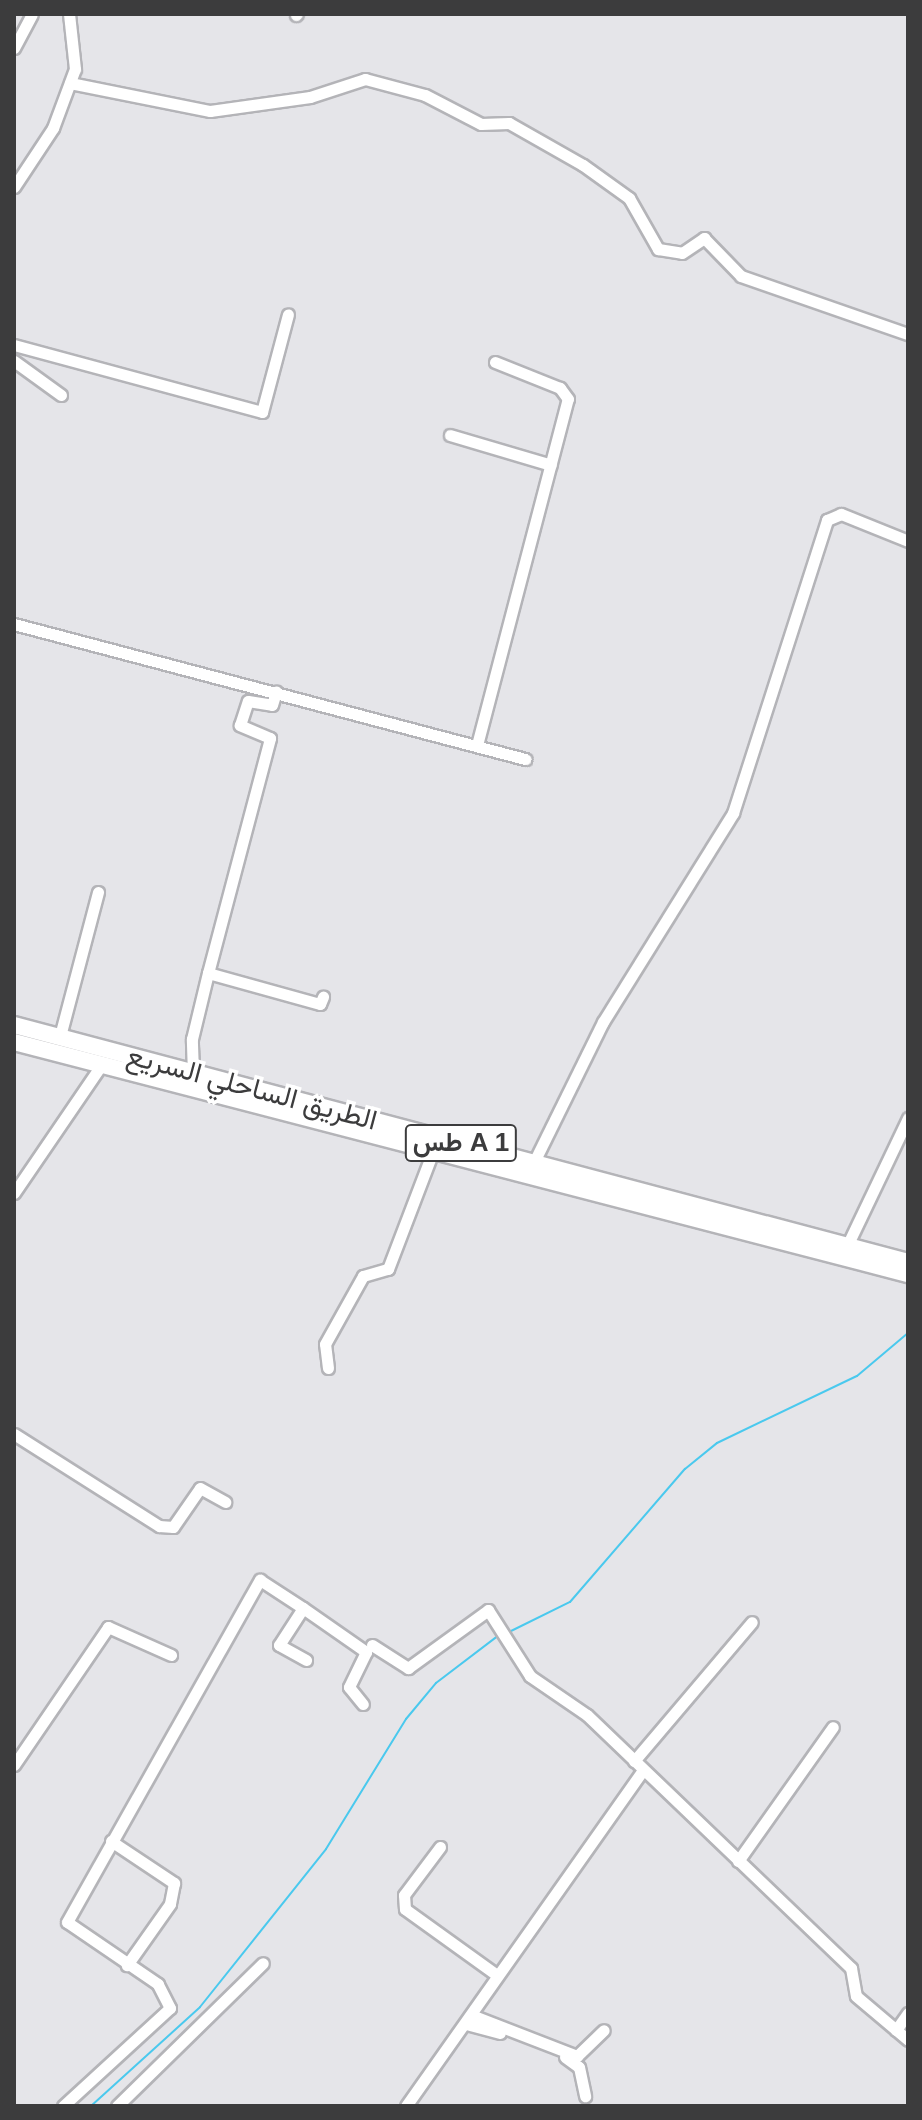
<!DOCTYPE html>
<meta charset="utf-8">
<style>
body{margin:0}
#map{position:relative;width:922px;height:2120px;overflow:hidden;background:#e5e5e9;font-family:Helvetica,Vazirmatn,sans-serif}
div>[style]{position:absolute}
.stream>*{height:2px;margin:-1px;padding:0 1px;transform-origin:1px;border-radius:1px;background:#4ac9ee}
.roads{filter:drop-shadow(2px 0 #b4b4b8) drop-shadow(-2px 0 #b4b4b8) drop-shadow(0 2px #b4b4b8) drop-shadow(0 -2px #b4b4b8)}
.minor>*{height:11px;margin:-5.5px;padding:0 5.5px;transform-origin:5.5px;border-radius:5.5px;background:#fff}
.highway>*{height:16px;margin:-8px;padding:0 8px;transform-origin:8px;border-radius:8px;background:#fff}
span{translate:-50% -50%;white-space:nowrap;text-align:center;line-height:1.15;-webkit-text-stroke:7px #fff;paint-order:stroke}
.shield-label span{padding:2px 6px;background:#fff;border:2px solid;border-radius:6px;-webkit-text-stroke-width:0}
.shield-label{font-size:26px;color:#3c3c3d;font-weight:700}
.street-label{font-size:28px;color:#3c3c3d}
.frame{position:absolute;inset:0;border:16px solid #3c3c3d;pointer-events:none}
</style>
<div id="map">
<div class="stream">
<div style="left:509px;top:1632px;width:68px;rotate:-26.2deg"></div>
<div style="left:570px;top:1602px;width:176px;rotate:-49.2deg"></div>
<div style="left:685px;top:1469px;width:41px;rotate:-39.1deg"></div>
<div style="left:717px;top:1443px;width:155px;rotate:-25.6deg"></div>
<div style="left:857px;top:1376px;width:67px;rotate:-40.1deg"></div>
<div style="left:91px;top:2106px;width:147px;rotate:-42.2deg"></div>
<div style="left:200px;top:2007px;width:202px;rotate:-51.4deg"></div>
<div style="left:326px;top:1849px;width:153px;rotate:-58.4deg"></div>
<div style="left:406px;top:1719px;width:47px;rotate:-50.2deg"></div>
<div style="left:436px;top:1683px;width:79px;rotate:-37.3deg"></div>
</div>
<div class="roads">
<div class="minor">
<div style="left:296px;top:15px;width:1px;rotate:-45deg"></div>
<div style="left:14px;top:48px;width:38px;rotate:-62deg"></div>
<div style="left:70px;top:83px;width:143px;rotate:11.3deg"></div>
<div style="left:210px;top:111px;width:101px;rotate:-8deg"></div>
<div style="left:310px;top:97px;width:58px;rotate:-18.1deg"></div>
<div style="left:365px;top:79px;width:62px;rotate:14.9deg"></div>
<div style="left:425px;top:95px;width:63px;rotate:27.4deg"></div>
<div style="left:481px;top:124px;width:28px;rotate:-2deg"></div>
<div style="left:509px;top:123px;width:85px;rotate:29.6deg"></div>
<div style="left:583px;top:165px;width:57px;rotate:35.7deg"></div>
<div style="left:629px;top:198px;width:59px;rotate:60.4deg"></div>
<div style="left:658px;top:249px;width:24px;rotate:9deg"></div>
<div style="left:682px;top:253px;width:27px;rotate:-34deg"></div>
<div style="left:704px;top:238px;width:53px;rotate:45.8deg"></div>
<div style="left:741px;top:276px;width:177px;rotate:19.2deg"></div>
<div style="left:14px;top:187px;width:71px;rotate:-56.5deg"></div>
<div style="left:53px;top:128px;width:63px;rotate:-69.6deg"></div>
<div style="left:75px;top:69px;width:55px;rotate:-96.2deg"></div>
<div style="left:14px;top:345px;width:257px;rotate:15.1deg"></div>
<div style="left:262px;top:412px;width:101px;rotate:-75.1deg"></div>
<div style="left:14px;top:361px;width:58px;rotate:35.9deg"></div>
<div style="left:450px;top:435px;width:105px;rotate:16.5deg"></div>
<div style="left:14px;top:624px;width:529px;rotate:14.8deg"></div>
<div style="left:477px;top:745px;width:358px;rotate:-75.3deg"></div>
<div style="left:568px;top:399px;width:14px;rotate:-126deg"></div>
<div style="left:560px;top:388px;width:70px;rotate:-158.2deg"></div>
<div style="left:208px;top:973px;width:243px;rotate:-75.2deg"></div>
<div style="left:270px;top:738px;width:33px;rotate:-157deg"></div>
<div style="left:240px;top:725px;width:25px;rotate:-72deg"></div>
<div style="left:248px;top:701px;width:24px;rotate:9deg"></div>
<div style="left:272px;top:705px;width:14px;rotate:-73deg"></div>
<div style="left:60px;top:1036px;width:149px;rotate:-75.2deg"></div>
<div style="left:193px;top:1073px;width:34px;rotate:-92deg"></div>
<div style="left:192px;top:1039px;width:68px;rotate:-76.4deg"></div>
<div style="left:208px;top:973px;width:116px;rotate:15.5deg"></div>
<div style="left:320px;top:1004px;width:8px;rotate:-67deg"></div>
<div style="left:534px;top:1162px;width:156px;rotate:-63.8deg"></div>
<div style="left:603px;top:1022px;width:246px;rotate:-58.1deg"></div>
<div style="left:733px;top:813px;width:308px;rotate:-72.2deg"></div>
<div style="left:827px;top:520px;width:15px;rotate:-23deg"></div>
<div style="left:841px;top:514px;width:72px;rotate:21.9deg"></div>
<div style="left:14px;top:1193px;width:156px;rotate:-55.7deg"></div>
<div style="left:847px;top:1246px;width:142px;rotate:-64.5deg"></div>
<div style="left:328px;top:1368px;width:24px;rotate:-97deg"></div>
<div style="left:325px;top:1344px;width:78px;rotate:-60.8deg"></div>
<div style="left:363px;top:1276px;width:26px;rotate:-16deg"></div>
<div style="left:388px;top:1269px;width:126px;rotate:-69.1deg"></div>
<div style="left:14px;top:1434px;width:172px;rotate:32.4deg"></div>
<div style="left:159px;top:1526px;width:14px;rotate:4deg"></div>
<div style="left:173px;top:1527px;width:47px;rotate:-55.3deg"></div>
<div style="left:200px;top:1488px;width:29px;rotate:29deg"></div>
<div style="left:303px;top:1608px;width:77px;rotate:34.9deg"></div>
<div style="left:366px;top:1652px;width:39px;rotate:116deg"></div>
<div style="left:349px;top:1687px;width:22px;rotate:51deg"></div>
<div style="left:372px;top:1645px;width:43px;rotate:32.6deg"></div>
<div style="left:408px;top:1668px;width:99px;rotate:-35.9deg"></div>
<div style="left:488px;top:1610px;width:78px;rotate:57.5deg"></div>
<div style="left:530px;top:1676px;width:69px;rotate:34.4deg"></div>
<div style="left:587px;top:1715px;width:366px;rotate:43.8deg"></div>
<div style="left:851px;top:1968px;width:28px;rotate:80deg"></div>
<div style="left:856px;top:1996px;width:68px;rotate:40.2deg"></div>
<div style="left:634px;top:1761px;width:182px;rotate:-49.7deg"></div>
<div style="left:14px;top:1765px;width:167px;rotate:-55.7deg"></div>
<div style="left:108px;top:1627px;width:69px;rotate:24deg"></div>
<div style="left:111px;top:1841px;width:76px;rotate:33.7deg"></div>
<div style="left:174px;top:1883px;width:21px;rotate:101deg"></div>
<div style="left:170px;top:1904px;width:75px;rotate:125.2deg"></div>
<div style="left:440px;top:1847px;width:60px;rotate:126.9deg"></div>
<div style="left:404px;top:1895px;width:14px;rotate:86deg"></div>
<div style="left:405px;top:1909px;width:113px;rotate:35.7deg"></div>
<div style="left:738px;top:1861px;width:164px;rotate:-54.7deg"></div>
<div style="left:471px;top:2015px;width:114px;rotate:21.1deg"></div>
<div style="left:577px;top:2056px;width:37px;rotate:-44deg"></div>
<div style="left:466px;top:2024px;width:35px;rotate:15deg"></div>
<div style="left:896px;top:2030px;width:21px;rotate:-55deg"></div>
<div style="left:565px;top:2057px;width:17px;rotate:36deg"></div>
<div style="left:579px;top:2067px;width:30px;rotate:78deg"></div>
<div style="left:63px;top:2106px;width:145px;rotate:-42.5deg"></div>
<div style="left:170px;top:2008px;width:27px;rotate:-117deg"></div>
<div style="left:158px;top:1984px;width:110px;rotate:-145.7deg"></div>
<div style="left:67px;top:1922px;width:393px;rotate:-60.6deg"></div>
<div style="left:260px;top:1580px;width:51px;rotate:33.1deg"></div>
<div style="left:303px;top:1608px;width:44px;rotate:123deg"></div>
<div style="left:279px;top:1645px;width:31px;rotate:29deg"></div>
<div style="left:117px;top:2106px;width:204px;rotate:-44.4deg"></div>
<div style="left:406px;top:2106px;width:411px;rotate:-54.8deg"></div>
</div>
<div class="highway">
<div style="left:14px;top:1025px;width:925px;rotate:14.85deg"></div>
<div style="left:14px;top:1042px;width:924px;rotate:14.55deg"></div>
</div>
</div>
<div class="shield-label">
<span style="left:461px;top:1143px">طس A 1</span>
</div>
<div class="street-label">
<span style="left:252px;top:1088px;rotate:15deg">الطريق الساحلي السريع</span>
</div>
<div class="frame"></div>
</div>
